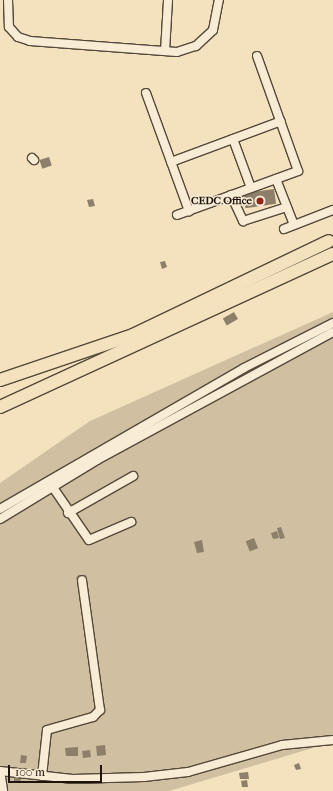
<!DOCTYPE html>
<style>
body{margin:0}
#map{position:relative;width:333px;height:791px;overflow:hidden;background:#f4e2bf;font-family:"IM FELL French Canon",serif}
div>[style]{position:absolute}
.green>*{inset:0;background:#d0bfa1}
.building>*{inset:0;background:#8d7f69;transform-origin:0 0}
.roads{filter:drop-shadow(1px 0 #544839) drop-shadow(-1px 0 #544839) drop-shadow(0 1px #544839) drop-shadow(0 -1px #544839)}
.minor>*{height:8px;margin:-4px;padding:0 4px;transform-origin:4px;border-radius:4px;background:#f8ecd5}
.highway>*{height:12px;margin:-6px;padding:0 6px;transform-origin:6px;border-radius:6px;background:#f4e2bf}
.dots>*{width:11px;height:11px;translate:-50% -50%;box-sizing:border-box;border:2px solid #f8ecd5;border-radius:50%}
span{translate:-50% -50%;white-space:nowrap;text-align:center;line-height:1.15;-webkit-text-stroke:3px #f8ecd5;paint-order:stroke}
.poi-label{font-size:11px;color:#1e140c;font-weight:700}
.right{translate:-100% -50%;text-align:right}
.scale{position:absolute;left:8px;top:765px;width:94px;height:18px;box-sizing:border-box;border:2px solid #1e140c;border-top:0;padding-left:5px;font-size:12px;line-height:14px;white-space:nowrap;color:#1e140c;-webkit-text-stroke:3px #f8ecd5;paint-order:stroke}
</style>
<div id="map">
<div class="green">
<div style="clip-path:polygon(333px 312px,333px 742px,169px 791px,0 791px,0 483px,90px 421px)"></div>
</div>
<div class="building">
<div style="left:49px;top:157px;width:9px;height:10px;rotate:72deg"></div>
<div style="left:274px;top:189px;width:15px;height:31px;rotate:82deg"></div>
<div style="clip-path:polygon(93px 199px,95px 206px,89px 207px,87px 200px)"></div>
<div style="clip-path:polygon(165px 261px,167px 267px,162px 269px,160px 262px)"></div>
<div style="left:234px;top:312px;width:8px;height:13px;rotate:60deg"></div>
<div style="clip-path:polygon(281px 527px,285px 538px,280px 539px,277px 528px)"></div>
<div style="clip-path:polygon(277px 531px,279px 538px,273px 539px,271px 533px)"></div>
<div style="left:254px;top:538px;width:11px;height:9px;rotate:68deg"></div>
<div style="clip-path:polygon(202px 540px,204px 552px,197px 553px,194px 542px)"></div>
<div style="left:105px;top:745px;width:10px;height:9px;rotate:84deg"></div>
<div style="clip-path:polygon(78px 747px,78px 756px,66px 756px,65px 748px)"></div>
<div style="left:90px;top:750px;width:7px;height:8px;rotate:82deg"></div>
<div style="clip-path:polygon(21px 755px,27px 756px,26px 763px,20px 763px)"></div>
<div style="clip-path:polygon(299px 763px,301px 769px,296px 770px,294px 765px)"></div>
<div style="clip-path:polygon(248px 772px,249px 779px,240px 779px,239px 773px)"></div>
<div style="clip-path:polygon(14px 778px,21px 778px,20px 782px,14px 782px)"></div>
<div style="clip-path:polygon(247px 780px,248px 787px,242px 787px,241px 781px)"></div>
</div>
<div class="roads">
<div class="minor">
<div style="left:8px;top:0;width:27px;rotate:88deg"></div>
<div style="left:9px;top:27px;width:13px;rotate:48deg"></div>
<div style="left:18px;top:37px;width:13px;rotate:18deg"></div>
<div style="left:30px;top:41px;width:147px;rotate:4.3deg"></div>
<div style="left:177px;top:52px;width:20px;rotate:-18deg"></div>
<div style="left:196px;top:46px;width:23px;rotate:-43deg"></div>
<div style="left:213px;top:30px;width:31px;rotate:-79deg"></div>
<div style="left:165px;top:51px;width:51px;rotate:-86.6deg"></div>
<div style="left:146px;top:93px;width:126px;rotate:70deg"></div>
<div style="left:233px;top:139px;width:52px;rotate:69.8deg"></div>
<div style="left:32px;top:158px;width:3px;rotate:45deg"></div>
<div style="left:171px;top:162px;width:117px;rotate:-20.4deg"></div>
<div style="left:276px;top:179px;width:49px;rotate:68.6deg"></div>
<div style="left:231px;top:195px;width:29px;rotate:65deg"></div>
<div style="left:243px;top:221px;width:46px;rotate:-17.7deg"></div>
<div style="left:177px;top:215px;width:129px;rotate:-20deg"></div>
<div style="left:298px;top:171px;width:122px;rotate:-109.6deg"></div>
<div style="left:284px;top:229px;width:53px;rotate:-21.2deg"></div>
<div style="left:52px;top:486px;width:65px;rotate:55.6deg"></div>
<div style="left:89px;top:540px;width:46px;rotate:-23.2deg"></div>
<div style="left:0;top:509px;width:282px;rotate:-30deg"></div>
<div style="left:244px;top:368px;width:100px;rotate:-26.8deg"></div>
<div style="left:68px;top:513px;width:75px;rotate:-29.6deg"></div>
<div style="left:0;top:519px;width:114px;rotate:-31.3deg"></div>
<div style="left:97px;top:460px;width:268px;rotate:-28.5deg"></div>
<div style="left:0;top:771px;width:73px;rotate:6.3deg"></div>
<div style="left:73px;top:779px;width:71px;rotate:-1.6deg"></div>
<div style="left:144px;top:777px;width:44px;rotate:-6.5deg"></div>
<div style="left:188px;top:772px;width:98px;rotate:-16deg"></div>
<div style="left:282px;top:745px;width:51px;rotate:-5.6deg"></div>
<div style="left:0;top:771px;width:20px;rotate:81deg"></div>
<div style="left:42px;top:776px;width:46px;rotate:-83.8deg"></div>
<div style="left:47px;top:730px;width:48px;rotate:-15.8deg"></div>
<div style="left:93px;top:717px;width:10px;rotate:-45deg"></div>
<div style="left:100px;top:710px;width:131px;rotate:-97.9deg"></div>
</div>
<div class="highway">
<div style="left:0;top:380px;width:140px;rotate:-18.7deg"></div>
<div style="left:133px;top:335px;width:217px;rotate:-25.6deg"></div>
<div style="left:0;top:407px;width:366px;rotate:-24.7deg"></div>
</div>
</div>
<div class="dots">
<div style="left:260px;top:201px;background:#8f2418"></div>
</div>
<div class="poi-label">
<span class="right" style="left:252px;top:201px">CEDC Office</span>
</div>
<div class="scale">100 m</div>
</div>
